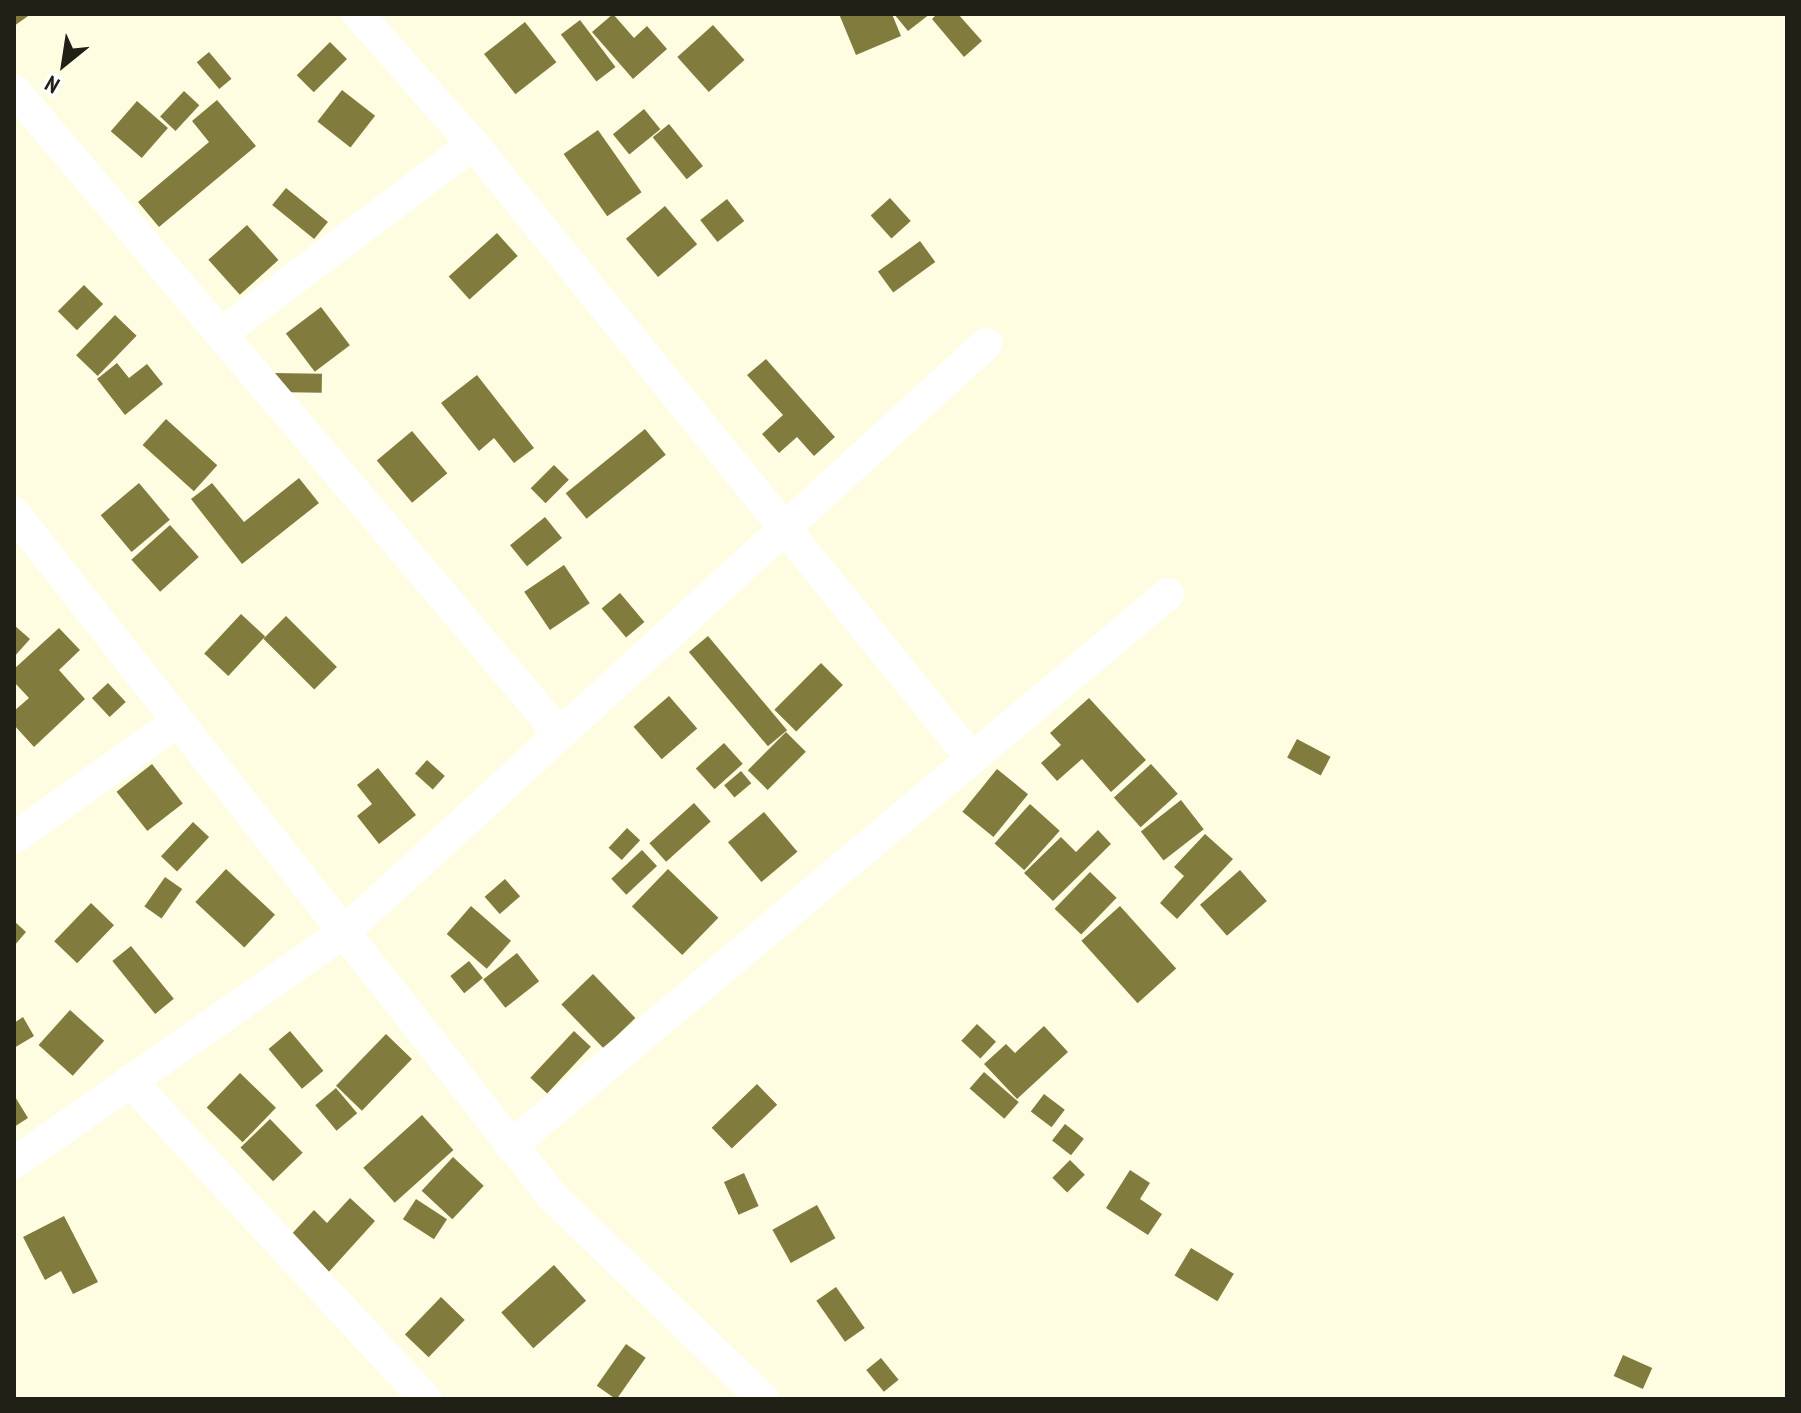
<!DOCTYPE html>
<style>
body{margin:0}
#map{position:relative;width:1801px;height:1413px;overflow:hidden;background:#fffde1;font-family:"PT Sans Narrow",sans-serif}
div>[style]{position:absolute}
.building>*{inset:0;background:#817b3e;transform-origin:0 0}
.minor>*{height:32px;margin:-16px;padding:0 16px;transform-origin:16px;border-radius:16px;background:#fff}
span{translate:-50% -50%;white-space:nowrap;text-align:center;line-height:1.15;-webkit-text-stroke:6px #fff;paint-order:stroke}
.frame{position:absolute;inset:0;border:16px solid #212016;pointer-events:none}
.north{position:absolute;left:24px;top:24px;width:80px;height:80px;-webkit-text-stroke:6px #fff;paint-order:stroke;rotate:210deg;font-size:22px;font-weight:700;line-height:32px;text-align:center;color:#212016}
.north::after{content:'';display:block;margin:auto;width:28px;height:36px;background:#212016;clip-path:polygon(50% 0,100% 100%,50% 72%,0 100%)}
</style>
<div id="map">
<div class="building">
<div style="clip-path:polygon(14px 14px,31px 14px,14px 26px)"></div>
<div style="clip-path:polygon(613px 14px,634px 38px,647px 26px,667px 49px,633px 79px,592px 32px)"></div>
<div style="clip-path:polygon(839px 14px,892px 14px,901px 36px,856px 55px)"></div>
<div style="clip-path:polygon(894px 14px,930px 14px,908px 31px)"></div>
<div style="clip-path:polygon(937px 14px,958px 14px,982px 41px,964px 57px,932px 19px)"></div>
<div style="left:580px;top:20px;width:59px;height:24px;rotate:53deg"></div>
<div style="left:525px;top:22px;width:51px;height:52px;rotate:52deg"></div>
<div style="left:713px;top:25px;width:47px;height:48px;rotate:48deg"></div>
<div style="left:330px;top:42px;width:24px;height:47px;rotate:45deg"></div>
<div style="left:209px;top:52px;width:35px;height:16px;rotate:50deg"></div>
<div style="left:342px;top:90px;width:42px;height:40px;rotate:38deg"></div>
<div style="left:184px;top:91px;width:21px;height:35px;rotate:43deg"></div>
<div style="clip-path:polygon(217px 100px,256px 146px,159px 227px,138px 202px,209px 142px,192px 121px)"></div>
<div style="left:137px;top:101px;width:41px;height:40px;rotate:41deg"></div>
<div style="left:644px;top:109px;width:26px;height:40px;rotate:51deg"></div>
<div style="left:669px;top:124px;width:54px;height:21px;rotate:51deg"></div>
<div style="left:598px;top:130px;width:76px;height:42px;rotate:55deg"></div>
<div style="left:286px;top:188px;width:54px;height:22px;rotate:39deg"></div>
<div style="left:890px;top:198px;width:31px;height:26px;rotate:48deg"></div>
<div style="left:727px;top:199px;width:28px;height:34px;rotate:52deg"></div>
<div style="left:665px;top:206px;width:50px;height:51px;rotate:50deg"></div>
<div style="left:247px;top:225px;width:47px;height:52px;rotate:48deg"></div>
<div style="left:497px;top:233px;width:31px;height:65px;rotate:48deg"></div>
<div style="left:920px;top:241px;width:26px;height:52px;rotate:54deg"></div>
<div style="left:84px;top:285px;width:27px;height:37px;rotate:45deg"></div>
<div style="left:321px;top:307px;width:48px;height:44px;rotate:53deg"></div>
<div style="left:115px;top:315px;width:30px;height:56px;rotate:44deg"></div>
<div style="clip-path:polygon(766px 359px,835px 437px,814px 456px,797px 437px,779px 453px,762px 434px,783px 415px,747px 375px)"></div>
<div style="clip-path:polygon(117px 363px,129px 378px,147px 364px,163px 384px,125px 415px,97px 379px)"></div>
<div style="left:272px;top:373px;width:50px;height:19px;rotate:1deg"></div>
<div style="clip-path:polygon(477px 375px,534px 448px,514px 463px,494px 438px,479px 451px,441px 403px)"></div>
<div style="left:166px;top:419px;width:69px;height:35px;rotate:42deg"></div>
<div style="left:645px;top:429px;width:33px;height:102px;rotate:51deg"></div>
<div style="left:412px;top:431px;width:55px;height:46px;rotate:50deg"></div>
<div style="left:554px;top:465px;width:21px;height:33px;rotate:45deg"></div>
<div style="clip-path:polygon(299px 478px,319px 503px,242px 564px,191px 499px,212px 483px,244px 522px)"></div>
<div style="left:139px;top:483px;width:48px;height:50px;rotate:50deg"></div>
<div style="left:545px;top:517px;width:27px;height:45px;rotate:51deg"></div>
<div style="left:170px;top:525px;width:43px;height:52px;rotate:48deg"></div>
<div style="left:564px;top:565px;width:46px;height:48px;rotate:56deg"></div>
<div style="left:620px;top:593px;width:38px;height:24px;rotate:50deg"></div>
<div style="left:241px;top:614px;width:33px;height:54px;rotate:43deg"></div>
<div style="left:286px;top:616px;width:72px;height:32px;rotate:45deg"></div>
<div style="clip-path:polygon(14px 625px,30px 639px,14px 657px)"></div>
<div style="clip-path:polygon(59px 628px,80px 650px,59px 670px,85px 699px,34px 747px,14px 725px,14px 711px,29px 698px,14px 682px,14px 669px)"></div>
<div style="left:708px;top:636px;width:123px;height:25px;rotate:50deg"></div>
<div style="left:821px;top:663px;width:31px;height:66px;rotate:45deg"></div>
<div style="left:108px;top:683px;width:26px;height:22px;rotate:47deg"></div>
<div style="left:669px;top:696px;width:43px;height:47px;rotate:49deg"></div>
<div style="clip-path:polygon(1089px 698px,1146px 760px,1111px 792px,1082px 759px,1057px 781px,1041px 763px,1061px 745px,1050px 733px)"></div>
<div style="left:786px;top:732px;width:28px;height:54px;rotate:45deg"></div>
<div style="left:1297px;top:739px;width:38px;height:21px;rotate:28deg"></div>
<div style="left:724px;top:743px;width:28px;height:38px;rotate:48deg"></div>
<div style="left:427px;top:760px;width:24px;height:18px;rotate:42deg"></div>
<div style="left:152px;top:764px;width:50px;height:45px;rotate:52deg"></div>
<div style="left:1151px;top:764px;width:40px;height:50px;rotate:48deg"></div>
<div style="clip-path:polygon(378px 768px,416px 815px,379px 844px,357px 816px,372px 804px,357px 785px)"></div>
<div style="left:997px;top:769px;width:40px;height:55px;rotate:39deg"></div>
<div style="left:741px;top:771px;width:16px;height:22px;rotate:50deg"></div>
<div style="left:1181px;top:800px;width:37px;height:51px;rotate:52deg"></div>
<div style="left:694px;top:803px;width:25px;height:60px;rotate:48deg"></div>
<div style="left:1030px;top:804px;width:40px;height:53px;rotate:42deg"></div>
<div style="left:764px;top:812px;width:52px;height:47px;rotate:50deg"></div>
<div style="left:193px;top:822px;width:22px;height:47px;rotate:43deg"></div>
<div style="left:627px;top:828px;width:18px;height:27px;rotate:43deg"></div>
<div style="clip-path:polygon(1098px 830px,1111px 844px,1053px 901px,1024px 873px,1061px 837px,1076px 852px)"></div>
<div style="clip-path:polygon(1205px 834px,1233px 859px,1177px 919px,1160px 903px,1184px 876px,1174px 867px)"></div>
<div style="left:642px;top:850px;width:22px;height:42px;rotate:47deg"></div>
<div style="left:226px;top:869px;width:67px;height:45px;rotate:43deg"></div>
<div style="left:668px;top:869px;width:70px;height:52px;rotate:44deg"></div>
<div style="left:1240px;top:870px;width:41px;height:53px;rotate:49deg"></div>
<div style="left:1090px;top:872px;width:37px;height:51px;rotate:44deg"></div>
<div style="left:165px;top:877px;width:21px;height:36px;rotate:35deg"></div>
<div style="left:505px;top:879px;width:23px;height:27px;rotate:49deg"></div>
<div style="left:91px;top:903px;width:32px;height:53px;rotate:44deg"></div>
<div style="left:471px;top:906px;width:53px;height:37px;rotate:41deg"></div>
<div style="left:1120px;top:906px;width:84px;height:52px;rotate:48deg"></div>
<div style="clip-path:polygon(14px 921px,26px 932px,14px 946px)"></div>
<div style="left:131px;top:946px;width:68px;height:24px;rotate:51deg"></div>
<div style="left:517px;top:953px;width:36px;height:43px;rotate:52deg"></div>
<div style="left:469px;top:961px;width:22px;height:24px;rotate:51deg"></div>
<div style="left:593px;top:974px;width:61px;height:44px;rotate:46deg"></div>
<div style="left:70px;top:1010px;width:46px;height:47px;rotate:42deg"></div>
<div style="clip-path:polygon(23px 1017px,34px 1036px,14px 1048px,14px 1023px)"></div>
<div style="left:977px;top:1024px;width:26px;height:23px;rotate:43deg"></div>
<div style="clip-path:polygon(1044px 1026px,1068px 1052px,1017px 1099px,984px 1064px,1006px 1044px,1015px 1053px)"></div>
<div style="left:290px;top:1031px;width:52px;height:28px;rotate:50deg"></div>
<div style="left:574px;top:1031px;width:23px;height:64px;rotate:43deg"></div>
<div style="left:386px;top:1034px;width:36px;height:72px;rotate:44deg"></div>
<div style="left:984px;top:1072px;width:46px;height:22px;rotate:41deg"></div>
<div style="left:240px;top:1073px;width:50px;height:48px;rotate:44deg"></div>
<div style="left:757px;top:1084px;width:29px;height:63px;rotate:46deg"></div>
<div style="left:336px;top:1088px;width:33px;height:27px;rotate:50deg"></div>
<div style="left:1044px;top:1094px;width:26px;height:22px;rotate:37deg"></div>
<div style="clip-path:polygon(14px 1095px,28px 1118px,14px 1127px)"></div>
<div style="left:422px;top:1115px;width:47px;height:79px;rotate:48deg"></div>
<div style="left:270px;top:1119px;width:47px;height:41px;rotate:46deg"></div>
<div style="left:1065px;top:1124px;width:24px;height:21px;rotate:38deg"></div>
<div style="left:453px;top:1157px;width:42px;height:46px;rotate:43deg"></div>
<div style="left:1070px;top:1160px;width:21px;height:25px;rotate:45deg"></div>
<div style="clip-path:polygon(1130px 1170px,1150px 1183px,1140px 1199px,1162px 1214px,1148px 1235px,1106px 1208px)"></div>
<div style="left:744px;top:1173px;width:36px;height:22px;rotate:66deg"></div>
<div style="clip-path:polygon(350px 1198px,375px 1221px,327px 1274px,288px 1238px,314px 1210px,327px 1223px)"></div>
<div style="left:416px;top:1199px;width:37px;height:24px;rotate:33deg"></div>
<div style="left:817px;top:1205px;width:38px;height:51px;rotate:61deg"></div>
<div style="clip-path:polygon(64px 1216px,98px 1282px,73px 1294px,61px 1271px,45px 1280px,23px 1237px)"></div>
<div style="left:1191px;top:1248px;width:50px;height:32px;rotate:31deg"></div>
<div style="left:554px;top:1265px;width:48px;height:71px;rotate:48deg"></div>
<div style="left:836px;top:1287px;width:50px;height:24px;rotate:55deg"></div>
<div style="left:441px;top:1297px;width:33px;height:52px;rotate:44deg"></div>
<div style="left:626px;top:1344px;width:24px;height:51px;rotate:35deg"></div>
<div style="left:1623px;top:1355px;width:32px;height:23px;rotate:24deg"></div>
<div style="left:881px;top:1358px;width:28px;height:19px;rotate:51deg"></div>
</div>
<div class="minor">
<div style="left:358px;top:14px;width:174px;rotate:48.5deg"></div>
<div style="left:473px;top:144px;width:792px;rotate:50.94deg"></div>
<div style="left:14px;top:90px;width:844px;rotate:49.71deg"></div>
<div style="left:221px;top:334px;width:316px;rotate:-37deg"></div>
<div style="left:14px;top:513px;width:869px;rotate:51.77deg"></div>
<div style="left:552px;top:1196px;width:293px;rotate:43.9deg"></div>
<div style="left:14px;top:838px;width:201px;rotate:-35.5deg"></div>
<div style="left:130px;top:1081px;width:434px;rotate:47.1deg"></div>
<div style="left:511px;top:1146px;width:858px;rotate:-40.04deg"></div>
<div style="left:14px;top:1163px;width:403px;rotate:-35deg"></div>
<div style="left:344px;top:932px;width:871px;rotate:-42.49deg"></div>
</div>
<div class="frame"></div>
<div class="north">N</div>
</div>
